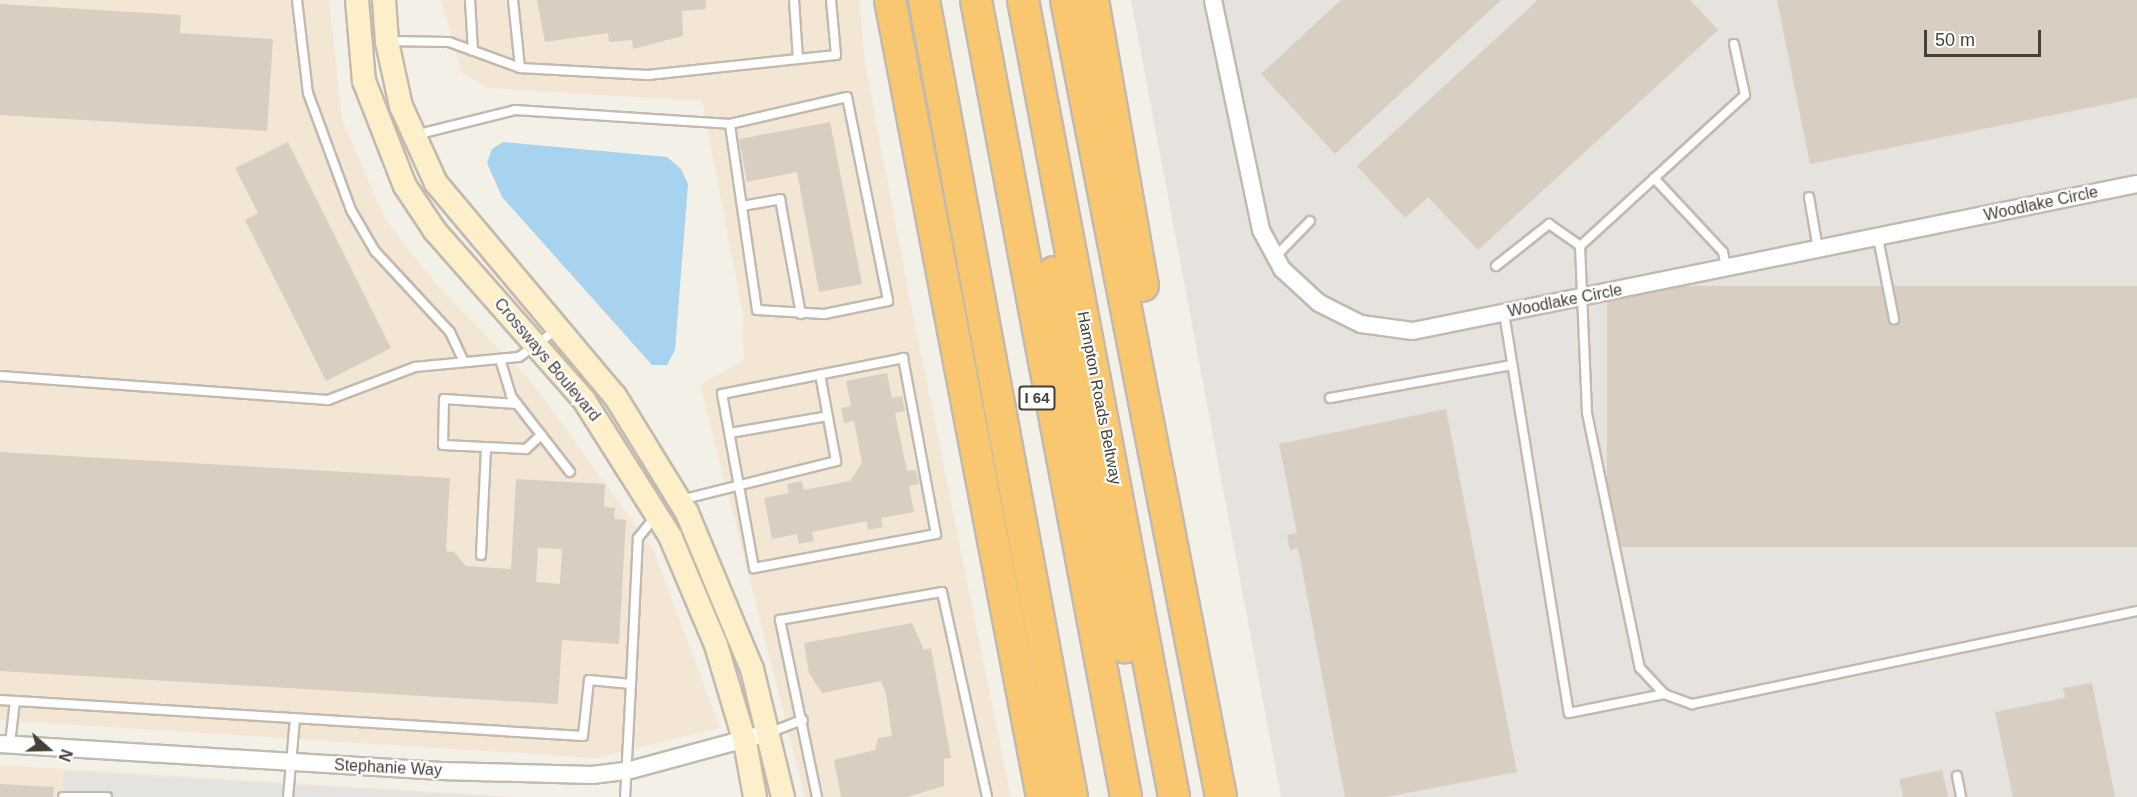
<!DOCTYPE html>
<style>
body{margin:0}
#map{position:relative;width:2137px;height:797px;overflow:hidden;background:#f3f0e8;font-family:Arial,sans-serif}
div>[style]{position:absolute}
.commercial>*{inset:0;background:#f4e6d4}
.industrial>*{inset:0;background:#e6e2dd}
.parking>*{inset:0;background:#e5e3e0}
.water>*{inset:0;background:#a7d3ee}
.building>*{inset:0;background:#d8cec1;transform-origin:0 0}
.roads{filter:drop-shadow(2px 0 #c2baae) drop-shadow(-2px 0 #c2baae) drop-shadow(0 2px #c2baae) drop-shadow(0 -2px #c2baae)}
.lane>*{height:8px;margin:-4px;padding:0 4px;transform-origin:4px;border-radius:4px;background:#fff}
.street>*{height:16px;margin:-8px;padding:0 8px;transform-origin:8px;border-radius:8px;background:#fff}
.secondary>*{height:22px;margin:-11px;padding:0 11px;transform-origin:11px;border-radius:11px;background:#fcefc9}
.highway>*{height:30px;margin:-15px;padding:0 15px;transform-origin:15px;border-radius:15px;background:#f8c76f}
span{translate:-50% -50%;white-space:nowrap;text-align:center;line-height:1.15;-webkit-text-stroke:4.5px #fff;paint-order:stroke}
.shield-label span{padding:2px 4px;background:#fff;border:2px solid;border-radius:4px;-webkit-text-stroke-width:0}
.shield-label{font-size:15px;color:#474037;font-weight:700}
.street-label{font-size:16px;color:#474037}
.north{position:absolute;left:18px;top:719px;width:60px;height:60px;-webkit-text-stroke:4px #fff;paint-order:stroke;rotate:110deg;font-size:16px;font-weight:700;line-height:24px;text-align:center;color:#474037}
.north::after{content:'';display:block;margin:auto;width:21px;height:27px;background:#474037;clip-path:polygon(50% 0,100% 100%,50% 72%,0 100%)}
.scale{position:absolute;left:1924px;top:30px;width:117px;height:27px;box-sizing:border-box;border:3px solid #474037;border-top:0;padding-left:8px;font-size:18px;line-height:21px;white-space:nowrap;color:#474037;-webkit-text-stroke:4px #fff;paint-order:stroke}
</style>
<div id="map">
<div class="commercial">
<div style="clip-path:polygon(0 0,329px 0,342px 120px,386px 220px,436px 284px,530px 380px,654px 551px,720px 728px,597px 758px,0 720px)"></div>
<div style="clip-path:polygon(441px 0,859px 0,865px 62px,909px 294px,1011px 797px,805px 797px,700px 385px,744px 360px,743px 315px,702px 101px,488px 88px,462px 73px)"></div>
<div style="clip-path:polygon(0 765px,517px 797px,0 797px)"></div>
</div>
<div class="industrial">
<div style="clip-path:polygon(1131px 0,2137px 0,2137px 797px,1281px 797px)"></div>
</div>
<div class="parking">
<div style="clip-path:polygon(64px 771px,501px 797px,62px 797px)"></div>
</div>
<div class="water">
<div style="clip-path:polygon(503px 142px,667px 157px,681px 169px,688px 184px,675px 350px,667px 365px,652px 365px,502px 197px,487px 163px,492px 149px)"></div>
</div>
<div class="building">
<div style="clip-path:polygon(537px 0,706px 0,706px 9px,682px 11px,683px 36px,633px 49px,632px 40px,609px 42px,608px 33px,545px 42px)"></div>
<div style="clip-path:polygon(1341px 0,1501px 0,1335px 154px,1261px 74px)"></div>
<div style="clip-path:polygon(1538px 0,1690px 0,1718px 30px,1478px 250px,1428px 197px,1405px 218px,1357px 166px)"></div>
<div style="clip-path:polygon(1777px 0,2137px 0,2137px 98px,1810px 164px)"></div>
<div style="clip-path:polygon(0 4px,181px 15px,180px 33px,273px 39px,267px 131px,0 115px)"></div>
<div style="clip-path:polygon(830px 122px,862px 284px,819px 292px,797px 172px,747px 182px,739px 139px)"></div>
<div style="clip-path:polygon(288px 142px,391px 348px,326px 381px,245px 220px,258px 213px,235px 168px)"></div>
<div style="left:2137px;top:286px;width:261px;height:530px;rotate:90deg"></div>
<div style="clip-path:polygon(887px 373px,892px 398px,902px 396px,905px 411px,895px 413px,907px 471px,916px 470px,919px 484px,909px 486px,914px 512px,881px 518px,883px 527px,868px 530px,867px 521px,812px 532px,814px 541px,799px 544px,797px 534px,772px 539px,764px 498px,789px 493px,787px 484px,802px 481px,804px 490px,850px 481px,862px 463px,854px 421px,844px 423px,841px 408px,851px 406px,846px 381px)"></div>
<div style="clip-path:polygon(1446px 409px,1517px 772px,1386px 797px,1345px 797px,1298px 548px,1290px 550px,1287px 535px,1297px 533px,1279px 444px)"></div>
<div style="clip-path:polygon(evenodd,0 452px,450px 478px,446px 551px,454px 552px,466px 566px,511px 569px,516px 479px,605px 484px,604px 507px,615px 508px,614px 519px,626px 520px,619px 644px,562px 640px,558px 704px,0 671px,0 452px,538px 548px,562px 549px,560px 584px,536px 582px,538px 548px)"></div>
<div style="clip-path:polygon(912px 623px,924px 650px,931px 648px,951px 758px,944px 759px,944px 786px,907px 797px,841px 797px,834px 760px,875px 750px,878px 738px,892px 736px,886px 694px,881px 681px,822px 693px,809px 673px,804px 643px)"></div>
<div style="clip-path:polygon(2092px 683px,2115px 797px,2013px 797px,1995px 712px,2065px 698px,2063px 688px)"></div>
<div style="clip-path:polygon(1942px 770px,1948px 797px,1903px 797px,1899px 779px)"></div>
<div style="clip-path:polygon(0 784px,54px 787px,53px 797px,0 797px)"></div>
</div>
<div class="roads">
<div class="lane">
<div style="left:297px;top:0;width:94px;rotate:83.3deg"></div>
<div style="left:308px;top:93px;width:125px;rotate:69.8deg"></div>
<div style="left:351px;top:210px;width:48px;rotate:59.7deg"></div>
<div style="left:375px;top:251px;width:110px;rotate:47.2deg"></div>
<div style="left:450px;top:332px;width:33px;rotate:65deg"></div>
<div style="left:470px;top:0;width:51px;rotate:86.6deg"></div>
<div style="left:513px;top:0;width:68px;rotate:84.1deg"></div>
<div style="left:794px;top:0;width:59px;rotate:86.1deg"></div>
<div style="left:388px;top:41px;width:61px;rotate:0.9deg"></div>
<div style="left:449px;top:42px;width:76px;rotate:20.1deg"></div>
<div style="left:520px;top:68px;width:128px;rotate:3.1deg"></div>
<div style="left:648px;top:75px;width:189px;rotate:-6.1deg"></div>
<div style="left:836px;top:55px;width:55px;rotate:-95.2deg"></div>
<div style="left:1734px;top:44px;width:52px;rotate:77.8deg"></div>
<div style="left:1745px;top:95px;width:224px;rotate:137.5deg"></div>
<div style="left:1580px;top:246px;width:167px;rotate:87.6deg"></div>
<div style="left:1587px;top:413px;width:260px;rotate:78.3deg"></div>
<div style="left:1640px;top:668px;width:35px;rotate:47deg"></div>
<div style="left:1664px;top:694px;width:30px;rotate:20deg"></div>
<div style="left:1692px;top:704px;width:455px;rotate:-11.8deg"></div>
<div style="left:415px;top:135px;width:103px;rotate:-14deg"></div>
<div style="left:515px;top:110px;width:215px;rotate:3.7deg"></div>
<div style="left:730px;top:124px;width:120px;rotate:-13deg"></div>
<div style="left:847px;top:97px;width:208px;rotate:78.6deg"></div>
<div style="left:888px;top:301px;width:65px;rotate:168.5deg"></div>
<div style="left:824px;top:314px;width:67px;rotate:-176.6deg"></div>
<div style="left:757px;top:310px;width:188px;rotate:-98.3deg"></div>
<div style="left:1654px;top:178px;width:101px;rotate:47deg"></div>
<div style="left:1723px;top:252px;width:16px;rotate:79deg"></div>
<div style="left:1809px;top:197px;width:53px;rotate:80.2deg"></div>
<div style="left:742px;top:206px;width:39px;rotate:-10deg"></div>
<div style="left:780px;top:199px;width:117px;rotate:79.7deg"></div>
<div style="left:1878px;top:238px;width:83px;rotate:78.8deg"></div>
<div style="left:1275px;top:257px;width:50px;rotate:-45.8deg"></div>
<div style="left:1496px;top:266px;width:68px;rotate:-38.4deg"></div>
<div style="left:1549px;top:224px;width:38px;rotate:35deg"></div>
<div style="left:1504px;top:313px;width:405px;rotate:80.8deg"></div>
<div style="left:1569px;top:713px;width:97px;rotate:-11.3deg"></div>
<div style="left:903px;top:358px;width:179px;rotate:79.4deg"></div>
<div style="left:936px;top:534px;width:185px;rotate:169.4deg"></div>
<div style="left:754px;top:568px;width:177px;rotate:-100.4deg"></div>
<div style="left:722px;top:394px;width:185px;rotate:-11.2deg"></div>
<div style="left:500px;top:359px;width:39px;rotate:73deg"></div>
<div style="left:511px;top:396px;width:96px;rotate:52.2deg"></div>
<div style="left:0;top:376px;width:329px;rotate:4.2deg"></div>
<div style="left:328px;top:400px;width:93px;rotate:-20.8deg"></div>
<div style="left:415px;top:367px;width:104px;rotate:-5.5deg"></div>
<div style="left:519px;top:357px;width:46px;rotate:-36.1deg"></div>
<div style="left:1330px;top:398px;width:185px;rotate:-10.3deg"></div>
<div style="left:517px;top:404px;width:73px;rotate:-176.1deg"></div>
<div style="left:444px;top:399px;width:46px;rotate:91.2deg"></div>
<div style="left:443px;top:445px;width:83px;rotate:2.8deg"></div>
<div style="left:526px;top:449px;width:21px;rotate:-43deg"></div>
<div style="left:730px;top:433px;width:99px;rotate:-9.8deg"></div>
<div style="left:681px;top:500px;width:160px;rotate:-14.1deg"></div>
<div style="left:836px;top:461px;width:88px;rotate:-100.4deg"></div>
<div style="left:481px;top:555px;width:108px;rotate:-87.3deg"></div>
<div style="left:631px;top:684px;width:146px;rotate:-87.3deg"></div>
<div style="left:638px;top:538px;width:27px;rotate:-51deg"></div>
<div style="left:0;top:700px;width:584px;rotate:3.53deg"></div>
<div style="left:583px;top:736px;width:56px;rotate:-83.9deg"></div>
<div style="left:589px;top:680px;width:42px;rotate:5.4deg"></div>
<div style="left:631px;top:684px;width:113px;rotate:93deg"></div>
<div style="left:771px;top:732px;width:34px;rotate:-21deg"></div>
<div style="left:10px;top:744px;width:43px;rotate:-83.4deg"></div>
<div style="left:1957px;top:776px;width:21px;rotate:79deg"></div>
<div style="left:63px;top:797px;width:44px"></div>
<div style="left:288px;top:797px;width:79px;rotate:-84.9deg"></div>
<div style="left:817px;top:797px;width:181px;rotate:-101.8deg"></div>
<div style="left:780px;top:620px;width:164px;rotate:-9.8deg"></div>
<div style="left:942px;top:592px;width:210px;rotate:77.6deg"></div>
</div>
<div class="street">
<div style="left:1213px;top:0;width:235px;rotate:78.2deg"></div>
<div style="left:1261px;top:230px;width:44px;rotate:61.7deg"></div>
<div style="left:1282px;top:269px;width:50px;rotate:42.6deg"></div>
<div style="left:1319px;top:303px;width:47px;rotate:26.6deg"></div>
<div style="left:1361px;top:324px;width:52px;rotate:7.7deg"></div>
<div style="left:1413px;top:331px;width:739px;rotate:-11.48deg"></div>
<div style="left:0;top:744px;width:442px;rotate:3.5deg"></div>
<div style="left:441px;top:771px;width:151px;rotate:1.5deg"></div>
<div style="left:592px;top:775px;width:35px;rotate:-7deg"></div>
<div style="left:627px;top:771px;width:149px;rotate:-15.2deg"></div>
</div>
<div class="secondary">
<div style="left:357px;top:0;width:81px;rotate:85.1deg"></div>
<div style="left:364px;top:81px;width:113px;rotate:68.7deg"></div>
<div style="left:405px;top:186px;width:54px;rotate:56.3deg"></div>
<div style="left:435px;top:231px;width:225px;rotate:48.6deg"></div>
<div style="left:584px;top:400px;width:161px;rotate:57.7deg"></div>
<div style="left:670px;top:536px;width:118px;rotate:67.1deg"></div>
<div style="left:716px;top:645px;width:101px;rotate:73.4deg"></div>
<div style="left:745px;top:742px;width:56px;rotate:79.7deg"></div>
<div style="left:384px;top:0;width:42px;rotate:85.9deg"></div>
<div style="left:387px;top:42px;width:66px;rotate:77.7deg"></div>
<div style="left:401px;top:106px;width:85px;rotate:65.6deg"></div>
<div style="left:436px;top:183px;width:278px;rotate:50deg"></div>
<div style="left:615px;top:396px;width:137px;rotate:58.4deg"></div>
<div style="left:687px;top:513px;width:169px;rotate:67.4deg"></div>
<div style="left:752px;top:669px;width:132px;rotate:76.4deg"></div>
</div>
<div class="highway">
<div style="left:890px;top:0;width:811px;rotate:79.2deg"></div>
<div style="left:924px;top:0;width:811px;rotate:79.48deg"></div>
<div style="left:976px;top:0;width:811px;rotate:79.34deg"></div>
<div style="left:1023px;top:0;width:811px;rotate:79.27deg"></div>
<div style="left:1066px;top:0;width:812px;rotate:78.99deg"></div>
<div style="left:1093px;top:0;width:290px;rotate:80.1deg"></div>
<div style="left:1054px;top:272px;width:382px;rotate:79.3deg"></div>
</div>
</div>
<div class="shield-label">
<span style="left:1037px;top:398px">I 64</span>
</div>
<div class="street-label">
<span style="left:2041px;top:204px;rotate:-12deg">Woodlake Circle</span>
<span style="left:1565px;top:301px;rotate:-11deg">Woodlake Circle</span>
<span style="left:547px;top:360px;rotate:50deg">Crossways Boulevard</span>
<span style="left:1099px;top:398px;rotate:79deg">Hampton Roads Beltway</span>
<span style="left:388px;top:768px;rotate:3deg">Stephanie Way</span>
</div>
<div class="north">N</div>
<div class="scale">50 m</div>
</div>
